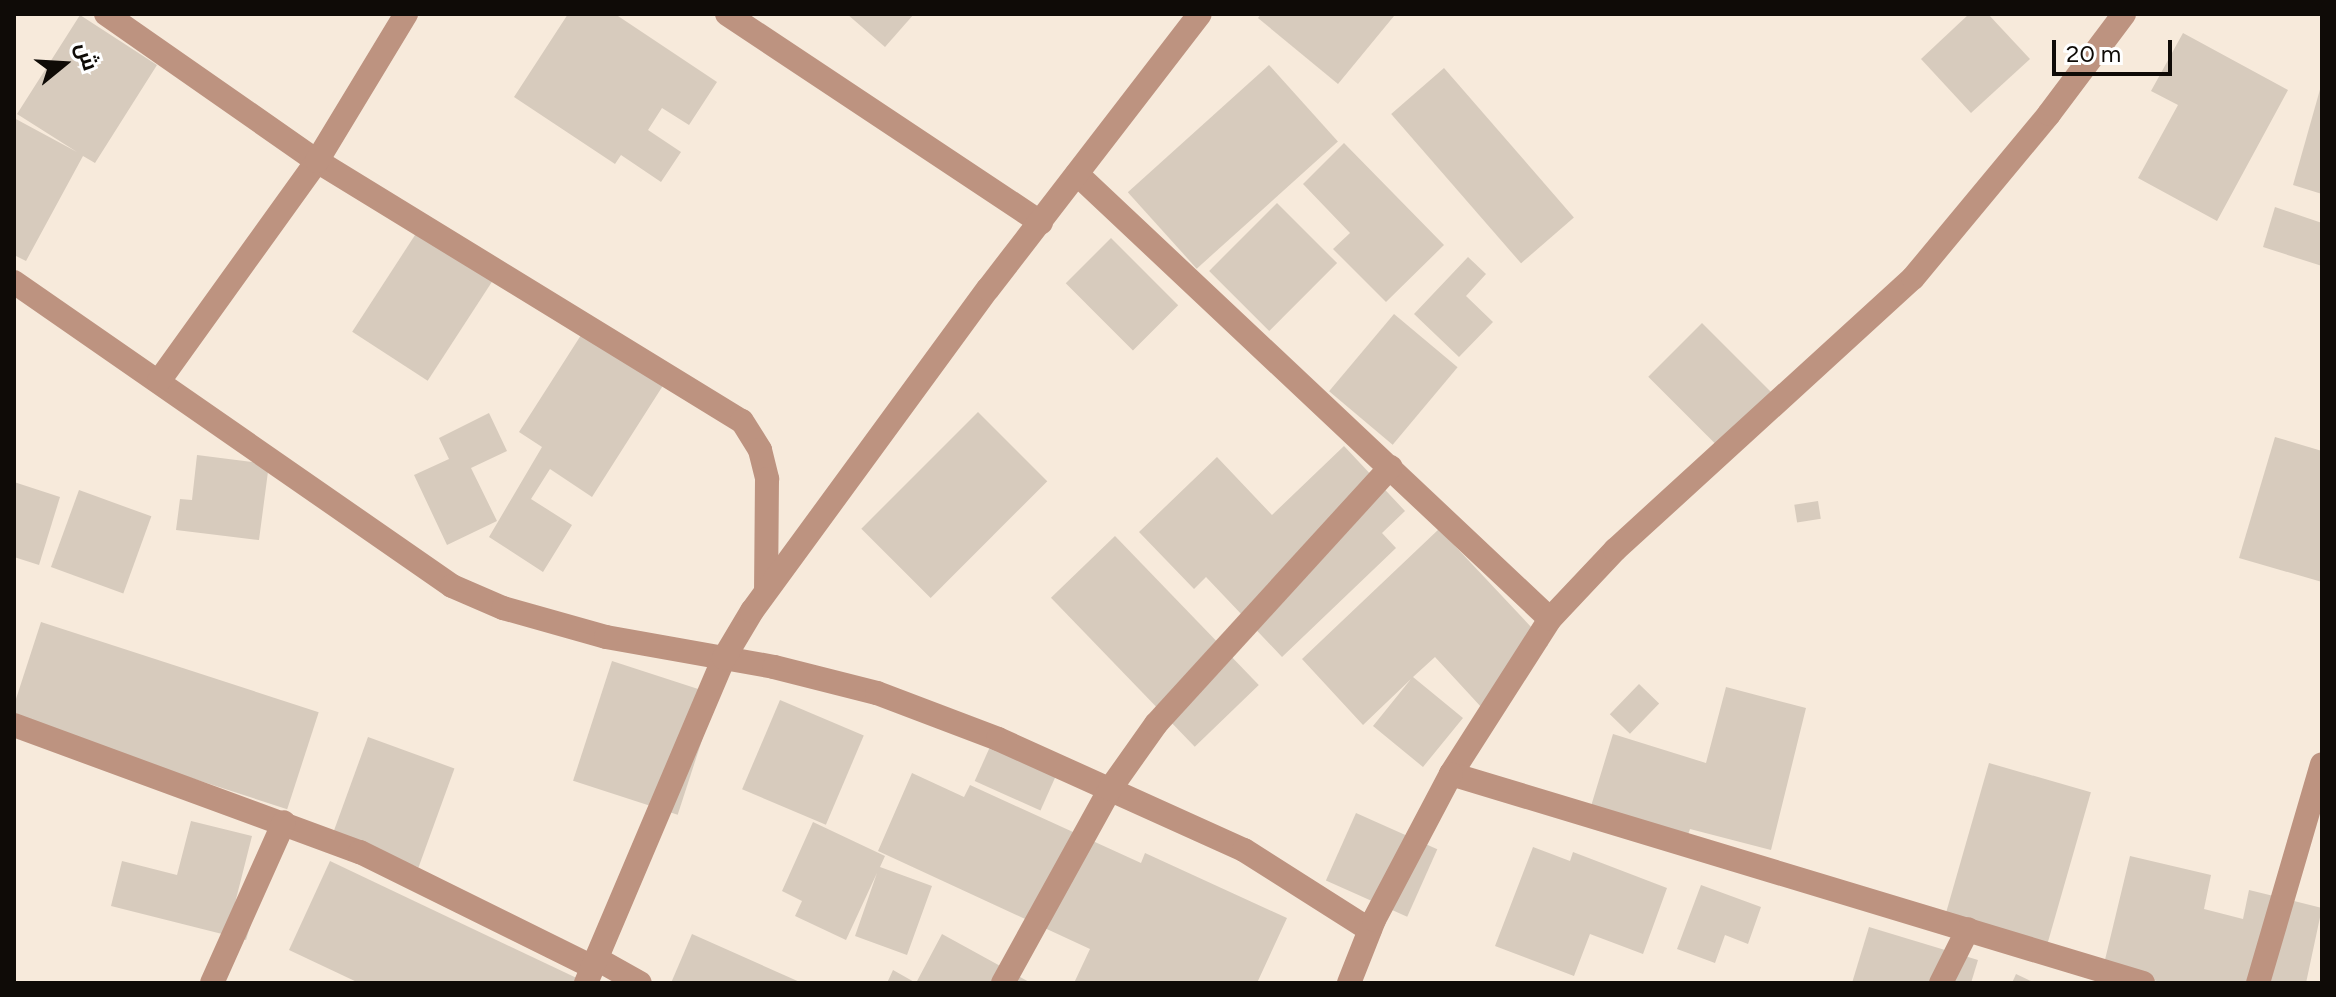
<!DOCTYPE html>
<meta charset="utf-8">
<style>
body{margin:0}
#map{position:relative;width:2336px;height:997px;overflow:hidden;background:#f7eadb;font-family:Figtree,Cairo,sans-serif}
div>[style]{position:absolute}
.building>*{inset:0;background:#d7cbbd;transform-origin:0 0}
.street>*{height:24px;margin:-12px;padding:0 12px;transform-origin:12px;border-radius:12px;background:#bd9380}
span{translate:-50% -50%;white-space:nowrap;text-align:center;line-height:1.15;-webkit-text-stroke:7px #fff;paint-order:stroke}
.frame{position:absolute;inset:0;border:16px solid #0f0b07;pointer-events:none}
.north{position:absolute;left:24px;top:24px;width:80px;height:80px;-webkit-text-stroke:6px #fff;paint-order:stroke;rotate:72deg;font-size:22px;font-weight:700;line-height:32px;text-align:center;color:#0f0b07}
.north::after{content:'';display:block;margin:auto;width:28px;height:36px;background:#0f0b07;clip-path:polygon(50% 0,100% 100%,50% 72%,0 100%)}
.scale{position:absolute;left:2052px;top:40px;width:120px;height:36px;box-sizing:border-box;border:4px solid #0f0b07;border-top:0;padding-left:10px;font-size:24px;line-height:28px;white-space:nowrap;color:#0f0b07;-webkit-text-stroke:6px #fff;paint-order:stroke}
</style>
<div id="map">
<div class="building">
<div style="clip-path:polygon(568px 14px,615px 14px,717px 82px,689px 125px,662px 108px,648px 130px,681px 152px,661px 182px,621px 155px,615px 164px,514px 97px)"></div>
<div style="clip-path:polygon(847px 14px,914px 14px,885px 47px)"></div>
<div style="clip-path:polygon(1261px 14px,1391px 14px,1394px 16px,1338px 84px,1258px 18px)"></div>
<div style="clip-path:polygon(1969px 14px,1988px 14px,2030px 59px,1971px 113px,1921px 59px)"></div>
<div style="clip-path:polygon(80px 15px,157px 65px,95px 163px,83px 156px,26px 261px,14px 255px,14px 118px,77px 152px,17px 114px)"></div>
<div style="clip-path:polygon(2183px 33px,2288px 90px,2217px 221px,2138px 178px,2178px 105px,2151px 91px)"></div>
<div style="left:1269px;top:65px;width:103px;height:190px;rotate:48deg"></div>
<div style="left:1444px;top:68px;width:198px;height:70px;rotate:49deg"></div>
<div style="clip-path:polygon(2321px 86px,2322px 87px,2322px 194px,2293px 185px)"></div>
<div style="clip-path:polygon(1344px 143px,1444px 245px,1386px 302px,1333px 249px,1350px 233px,1303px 184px)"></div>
<div style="left:1277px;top:203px;width:85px;height:96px;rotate:45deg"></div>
<div style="clip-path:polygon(2275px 207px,2322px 223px,2322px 266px,2263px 247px)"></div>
<div style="left:417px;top:232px;width:90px;height:119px;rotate:33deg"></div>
<div style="left:1111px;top:238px;width:95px;height:64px;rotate:45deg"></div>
<div style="clip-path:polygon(1468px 257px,1486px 274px,1466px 296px,1493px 322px,1459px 357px,1414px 314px)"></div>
<div style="left:1394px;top:314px;width:83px;height:101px;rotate:40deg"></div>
<div style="left:1702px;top:323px;width:110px;height:76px;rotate:45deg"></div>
<div style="clip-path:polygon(583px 332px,664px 384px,592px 497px,550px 469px,531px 499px,572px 525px,543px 572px,489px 537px,542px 447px,519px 432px)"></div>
<div style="left:978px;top:412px;width:98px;height:165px;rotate:45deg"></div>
<div style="clip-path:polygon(489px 413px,507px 451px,471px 468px,497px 521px,447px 545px,414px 475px,449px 459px,439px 438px)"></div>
<div style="clip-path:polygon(2275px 437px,2322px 451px,2322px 582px,2239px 558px)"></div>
<div style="clip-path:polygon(1344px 446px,1405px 511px,1382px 533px,1396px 548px,1282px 657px,1206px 577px,1194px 589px,1139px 532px,1217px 457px,1272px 515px)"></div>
<div style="clip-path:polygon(197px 455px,269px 464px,259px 540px,176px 530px,180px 499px,192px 500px)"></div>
<div style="clip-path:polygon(14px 482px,60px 497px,39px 565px,14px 557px)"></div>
<div style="left:79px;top:490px;width:77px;height:82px;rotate:20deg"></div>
<div style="left:1818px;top:501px;width:18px;height:24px;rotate:81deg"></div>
<div style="clip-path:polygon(1439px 529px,1548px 645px,1482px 708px,1435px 657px,1413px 677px,1463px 718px,1423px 767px,1373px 726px,1411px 679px,1363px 725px,1302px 659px)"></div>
<div style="left:1115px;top:536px;width:207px;height:89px;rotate:46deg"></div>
<div style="left:41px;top:622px;width:292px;height:102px;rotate:18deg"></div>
<div style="left:612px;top:661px;width:110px;height:126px;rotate:18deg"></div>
<div style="left:1639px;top:684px;width:28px;height:42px;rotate:44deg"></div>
<div style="clip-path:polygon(1726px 687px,1806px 708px,1771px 850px,1690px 829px,1684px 846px,1588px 816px,1613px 734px,1706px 763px)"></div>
<div style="left:780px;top:700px;width:91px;height:97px;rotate:23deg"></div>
<div style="left:368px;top:737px;width:92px;height:105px;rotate:20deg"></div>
<div style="left:993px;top:740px;width:72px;height:45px;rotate:24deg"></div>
<div style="left:1989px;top:763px;width:106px;height:166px;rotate:16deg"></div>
<div style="clip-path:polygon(912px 773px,964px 797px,970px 785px,1141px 863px,1145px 853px,1287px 918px,1257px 983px,1074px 983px,1090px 949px,878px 851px)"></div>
<div style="left:1356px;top:813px;width:89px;height:74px;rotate:24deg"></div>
<div style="clip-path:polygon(191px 821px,252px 836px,232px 915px,252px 920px,246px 940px,111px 906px,122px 861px,177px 875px)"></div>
<div style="clip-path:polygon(813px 822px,885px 856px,880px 867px,932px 886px,907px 955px,855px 936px,877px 873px,846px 940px,795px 916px,802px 901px,782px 891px)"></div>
<div style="clip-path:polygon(1533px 847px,1570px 861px,1573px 852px,1667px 888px,1643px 954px,1590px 934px,1574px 976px,1495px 946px)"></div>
<div style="clip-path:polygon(2130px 856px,2211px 875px,2204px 909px,2243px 919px,2249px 890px,2322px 908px,2306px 983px,2165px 983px,2103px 968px)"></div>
<div style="clip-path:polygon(330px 861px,583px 981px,582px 983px,359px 983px,289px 950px)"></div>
<div style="clip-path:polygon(1701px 885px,1761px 907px,1748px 944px,1725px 935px,1715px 963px,1677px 949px)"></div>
<div style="clip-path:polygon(1869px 927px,1978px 960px,1971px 983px,1852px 983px)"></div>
<div style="clip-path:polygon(692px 934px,802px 983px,671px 983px)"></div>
<div style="clip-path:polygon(942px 934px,1031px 983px,887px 983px,893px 970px,916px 983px)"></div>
<div style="clip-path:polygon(2016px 974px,2035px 983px,2012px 983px)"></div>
</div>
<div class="street">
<div style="left:106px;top:14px;width:257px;rotate:34.9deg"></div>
<div style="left:317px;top:161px;width:498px;rotate:31.5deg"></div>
<div style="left:742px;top:421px;width:34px;rotate:58deg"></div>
<div style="left:760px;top:450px;width:30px;rotate:76deg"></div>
<div style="left:767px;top:479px;width:111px;rotate:90.5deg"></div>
<div style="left:727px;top:14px;width:377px;rotate:33.6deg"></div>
<div style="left:1077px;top:174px;width:649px;rotate:43.25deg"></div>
<div style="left:1550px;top:619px;width:184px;rotate:122.6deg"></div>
<div style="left:1451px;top:774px;width:723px;rotate:16.81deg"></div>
<div style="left:14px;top:282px;width:533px;rotate:34.76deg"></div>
<div style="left:452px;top:586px;width:56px;rotate:23.3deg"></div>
<div style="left:503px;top:608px;width:107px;rotate:15.7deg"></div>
<div style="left:606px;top:637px;width:171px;rotate:10.1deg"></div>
<div style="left:774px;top:667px;width:106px;rotate:14.2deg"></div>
<div style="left:877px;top:693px;width:129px;rotate:20.8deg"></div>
<div style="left:998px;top:739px;width:270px;rotate:24.3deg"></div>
<div style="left:1244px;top:850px;width:149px;rotate:32.4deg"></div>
<div style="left:159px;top:381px;width:271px;rotate:-54.3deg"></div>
<div style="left:317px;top:161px;width:172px;rotate:-58.8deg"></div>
<div style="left:1550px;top:619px;width:95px;rotate:-46.7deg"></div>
<div style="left:1615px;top:550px;width:403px;rotate:-42.4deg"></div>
<div style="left:1913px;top:278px;width:213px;rotate:-50.3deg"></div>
<div style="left:2049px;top:114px;width:125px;rotate:-53.1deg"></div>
<div style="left:14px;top:725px;width:369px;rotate:20.2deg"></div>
<div style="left:360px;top:852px;width:260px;rotate:26.3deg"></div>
<div style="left:597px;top:959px;width:49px;rotate:29.2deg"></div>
<div style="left:212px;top:983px;width:176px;rotate:-65.9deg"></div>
<div style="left:586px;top:983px;width:353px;rotate:-67deg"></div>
<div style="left:724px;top:658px;width:55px;rotate:-59.2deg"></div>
<div style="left:752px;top:611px;width:399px;rotate:-53.8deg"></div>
<div style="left:988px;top:289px;width:347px;rotate:-52.4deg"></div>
<div style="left:1003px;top:983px;width:222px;rotate:-61.1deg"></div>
<div style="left:1110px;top:789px;width:80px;rotate:-54.7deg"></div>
<div style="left:1156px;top:724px;width:348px;rotate:-47.6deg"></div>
<div style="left:1349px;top:983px;width:68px;rotate:-68.4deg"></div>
<div style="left:1374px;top:920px;width:165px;rotate:-62.2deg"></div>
<div style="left:1941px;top:983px;width:60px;rotate:-63.4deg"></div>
<div style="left:2258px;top:983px;width:228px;rotate:-73.7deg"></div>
</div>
<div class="frame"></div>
<div class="north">ش</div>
<div class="scale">20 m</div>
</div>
